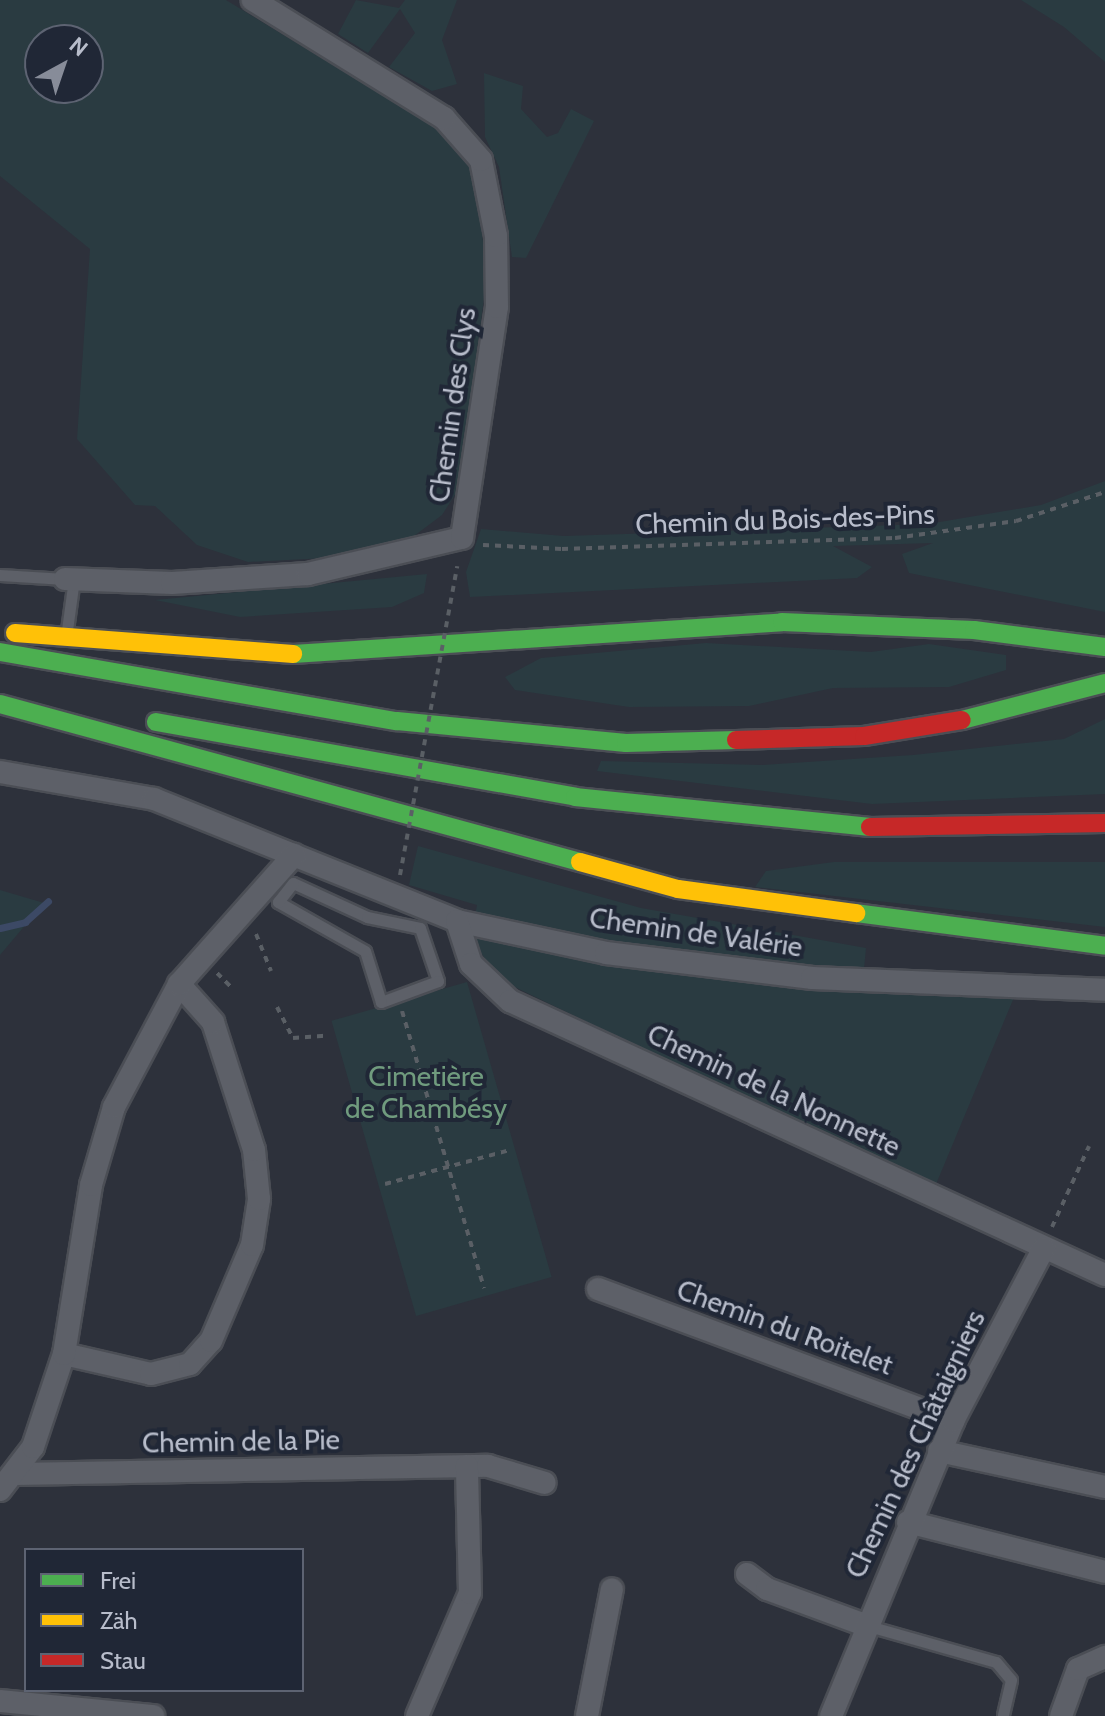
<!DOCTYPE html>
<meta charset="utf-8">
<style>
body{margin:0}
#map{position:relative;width:1105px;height:1716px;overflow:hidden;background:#2d313b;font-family:Cabin,sans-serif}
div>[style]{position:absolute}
.green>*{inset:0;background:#2a3b41;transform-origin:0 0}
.stream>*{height:7px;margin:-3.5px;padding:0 3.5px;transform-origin:3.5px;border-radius:3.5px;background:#3c4965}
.path>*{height:4px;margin-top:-2px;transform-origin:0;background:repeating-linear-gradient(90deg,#5a5f65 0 6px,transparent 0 12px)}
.roads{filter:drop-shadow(2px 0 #4b4e55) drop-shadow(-2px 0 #4b4e55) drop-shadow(0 2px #4b4e55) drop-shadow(0 -2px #4b4e55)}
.lane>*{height:11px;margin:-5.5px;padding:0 5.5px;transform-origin:5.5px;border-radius:5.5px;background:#5d6068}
.street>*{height:22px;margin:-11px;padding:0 11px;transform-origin:11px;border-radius:11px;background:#5d6068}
.fast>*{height:18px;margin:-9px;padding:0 9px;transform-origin:9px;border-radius:9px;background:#4caf50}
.slow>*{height:18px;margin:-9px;padding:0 9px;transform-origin:9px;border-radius:9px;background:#ffc107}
.jam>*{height:18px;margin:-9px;padding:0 9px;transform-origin:9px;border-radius:9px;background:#c62828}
.path-bridge>*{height:4px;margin-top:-2px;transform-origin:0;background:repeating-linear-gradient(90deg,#5a5f65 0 6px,transparent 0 12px)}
span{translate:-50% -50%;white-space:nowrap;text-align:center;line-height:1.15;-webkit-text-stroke:8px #202736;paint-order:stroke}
.street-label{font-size:28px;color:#b8bdcb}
.park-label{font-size:28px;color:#709b7e}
.legend{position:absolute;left:24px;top:1548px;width:280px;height:144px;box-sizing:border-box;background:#202736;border:2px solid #5d6372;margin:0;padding:10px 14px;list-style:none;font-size:24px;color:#b8bdcb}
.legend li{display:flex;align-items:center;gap:16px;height:40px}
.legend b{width:40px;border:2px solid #5d6372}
.north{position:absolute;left:24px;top:24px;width:80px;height:80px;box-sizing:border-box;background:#202736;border:2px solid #5d6372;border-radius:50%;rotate:40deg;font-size:22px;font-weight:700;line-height:32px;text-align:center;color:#b8bdcb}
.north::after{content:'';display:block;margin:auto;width:28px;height:36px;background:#878c99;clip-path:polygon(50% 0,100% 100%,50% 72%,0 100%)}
</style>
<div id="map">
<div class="green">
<div style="clip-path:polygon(evenodd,0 0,226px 0,451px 137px,475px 174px,487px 276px,458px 490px,442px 515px,410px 539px,327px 558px,248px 562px,197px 545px,155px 506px,135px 505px,77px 439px,90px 249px,0 176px,0 0,40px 40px,88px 40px,88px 88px,40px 88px,40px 40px)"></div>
<div style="clip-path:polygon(356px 0,399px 8px,405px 0,457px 0,442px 40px,457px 84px,432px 91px,389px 67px,415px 33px,400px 9px,368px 53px,338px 34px)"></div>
<div style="clip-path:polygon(1021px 0,1105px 0,1105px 62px,1064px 27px)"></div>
<div style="clip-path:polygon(484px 73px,523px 86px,521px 109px,547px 137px,558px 133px,571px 109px,594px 121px,526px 258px,512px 257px,499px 167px,485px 137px)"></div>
<div style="clip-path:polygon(1105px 481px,1105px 612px,909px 573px,902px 554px,933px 543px,833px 546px,872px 567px,857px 578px,470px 597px,466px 572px,481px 529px,564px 536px,928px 524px,1041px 505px)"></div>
<div style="clip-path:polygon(427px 574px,424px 593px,392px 607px,240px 617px,155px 600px)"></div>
<div style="clip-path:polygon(706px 643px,871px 652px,929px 644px,1006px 655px,1006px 670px,949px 687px,833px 688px,749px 706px,629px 707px,515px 690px,505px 677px,541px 658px)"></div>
<div style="clip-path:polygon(1105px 719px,1105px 794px,872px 804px,597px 771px,601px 761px,762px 765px,913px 755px,1064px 739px)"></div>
<div style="clip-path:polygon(418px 846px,641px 908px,866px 948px,862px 990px,1015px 995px,934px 1189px,500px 980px,471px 939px,477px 905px,409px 885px)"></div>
<div style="clip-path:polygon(834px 862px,1105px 862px,1105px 927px,755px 887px,766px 871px)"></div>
<div style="clip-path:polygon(0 890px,44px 903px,0 955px)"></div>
<div style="left:467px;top:982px;width:307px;height:141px;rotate:74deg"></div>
</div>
<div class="stream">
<div style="left:0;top:928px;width:26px;rotate:-13deg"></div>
<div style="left:25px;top:922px;width:31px;rotate:-42deg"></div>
</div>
<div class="path">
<div style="left:483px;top:545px;width:79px;rotate:2.9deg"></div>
<div style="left:562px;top:549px;width:333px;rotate:-1.9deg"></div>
<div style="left:895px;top:538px;width:122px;rotate:-8deg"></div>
<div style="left:1016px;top:521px;width:94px;rotate:-18deg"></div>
<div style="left:256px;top:934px;width:40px;rotate:68deg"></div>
<div style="left:217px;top:973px;width:20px;rotate:45deg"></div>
<div style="left:277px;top:1007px;width:35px;rotate:63deg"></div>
<div style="left:293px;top:1038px;width:32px;rotate:-4deg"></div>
<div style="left:402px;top:1011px;width:289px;rotate:73.5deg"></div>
<div style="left:385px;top:1184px;width:130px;rotate:-15.2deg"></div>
<div style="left:1052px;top:1227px;width:89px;rotate:-65.4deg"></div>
</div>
<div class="roads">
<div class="lane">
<div style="left:0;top:575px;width:65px;rotate:3.5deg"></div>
<div style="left:67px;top:630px;width:51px;rotate:-82.2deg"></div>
<div style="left:293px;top:883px;width:81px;rotate:24.7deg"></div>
<div style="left:367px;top:917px;width:54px;rotate:11.7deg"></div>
<div style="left:420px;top:928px;width:56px;rotate:71.2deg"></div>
<div style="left:438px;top:981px;width:61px;rotate:159.8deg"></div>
<div style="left:381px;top:1002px;width:53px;rotate:-107.4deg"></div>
<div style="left:365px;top:951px;width:100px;rotate:-150.6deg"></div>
<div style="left:278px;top:902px;width:24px;rotate:-52deg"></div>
<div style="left:865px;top:1625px;width:136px;rotate:15.8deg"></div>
<div style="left:996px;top:1662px;width:23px;rotate:50deg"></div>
<div style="left:1011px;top:1680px;width:36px;rotate:103deg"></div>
</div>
<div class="street">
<div style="left:65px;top:579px;width:107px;rotate:2.1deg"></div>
<div style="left:172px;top:583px;width:136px;rotate:-3.8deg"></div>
<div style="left:308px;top:574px;width:158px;rotate:-13.2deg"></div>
<div style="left:462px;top:538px;width:234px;rotate:-81.4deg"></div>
<div style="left:497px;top:307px;width:71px;rotate:-90.8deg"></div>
<div style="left:496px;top:236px;width:77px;rotate:-101.2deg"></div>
<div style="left:481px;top:160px;width:56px;rotate:-131.4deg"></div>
<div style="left:444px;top:118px;width:225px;rotate:-148.3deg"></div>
<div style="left:0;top:772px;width:156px;rotate:9.9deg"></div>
<div style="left:154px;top:799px;width:327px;rotate:21.9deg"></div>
<div style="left:457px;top:921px;width:152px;rotate:12.1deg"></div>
<div style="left:606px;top:953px;width:208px;rotate:6.9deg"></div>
<div style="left:812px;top:978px;width:293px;rotate:2.3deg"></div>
<div style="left:457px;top:921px;width:45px;rotate:72deg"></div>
<div style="left:471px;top:964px;width:54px;rotate:43.5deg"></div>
<div style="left:510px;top:1001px;width:655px;rotate:24.73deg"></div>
<div style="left:598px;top:1289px;width:379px;rotate:20.4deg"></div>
<div style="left:64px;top:1354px;width:89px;rotate:12.9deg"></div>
<div style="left:151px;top:1374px;width:40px;rotate:-14.4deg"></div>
<div style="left:190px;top:1364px;width:31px;rotate:-48deg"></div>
<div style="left:211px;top:1341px;width:104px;rotate:-66.9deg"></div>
<div style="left:252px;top:1245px;width:47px;rotate:-81.3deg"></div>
<div style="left:259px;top:1199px;width:49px;rotate:-95.8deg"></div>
<div style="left:254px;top:1150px;width:134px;rotate:-107.8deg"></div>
<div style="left:213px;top:1022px;width:51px;rotate:-131.8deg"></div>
<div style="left:939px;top:1451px;width:170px;rotate:12.2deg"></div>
<div style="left:16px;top:1474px;width:472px;rotate:-1deg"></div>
<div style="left:488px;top:1466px;width:59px;rotate:16.6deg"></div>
<div style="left:0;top:1490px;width:54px;rotate:-52.5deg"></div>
<div style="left:33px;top:1447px;width:98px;rotate:-71.6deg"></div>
<div style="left:64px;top:1354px;width:171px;rotate:-80.9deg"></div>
<div style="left:91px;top:1185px;width:81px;rotate:-73.6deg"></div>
<div style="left:114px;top:1107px;width:139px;rotate:-62.1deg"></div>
<div style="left:179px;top:984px;width:173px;rotate:-48.3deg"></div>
<div style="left:908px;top:1522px;width:203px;rotate:14.2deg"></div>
<div style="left:747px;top:1574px;width:25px;rotate:37deg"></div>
<div style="left:767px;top:1589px;width:104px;rotate:20.2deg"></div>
<div style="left:0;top:1701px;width:154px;rotate:5.6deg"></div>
<div style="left:417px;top:1716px;width:134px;rotate:-66.7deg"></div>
<div style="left:470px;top:1593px;width:127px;rotate:-91.4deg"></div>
<div style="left:587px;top:1716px;width:129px;rotate:-78.9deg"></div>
<div style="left:831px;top:1716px;width:319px;rotate:-67.5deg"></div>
<div style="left:953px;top:1421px;width:195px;rotate:-62.3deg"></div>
<div style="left:1061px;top:1716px;width:50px;rotate:-70.1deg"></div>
<div style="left:1078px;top:1669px;width:30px;rotate:-24deg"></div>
</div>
<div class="fast">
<div style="left:0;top:652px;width:403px;rotate:9.9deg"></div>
<div style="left:397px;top:721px;width:230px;rotate:5.5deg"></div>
<div style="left:626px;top:743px;width:110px;rotate:-1.6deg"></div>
<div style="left:293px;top:654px;width:490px;rotate:-3.7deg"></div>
<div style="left:782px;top:622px;width:192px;rotate:2.4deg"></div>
<div style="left:974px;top:630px;width:132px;rotate:7.4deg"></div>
<div style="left:0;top:704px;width:601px;rotate:15.24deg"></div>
<div style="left:962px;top:720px;width:148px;rotate:-14.5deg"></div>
<div style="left:156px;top:722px;width:426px;rotate:10.1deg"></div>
<div style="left:575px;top:797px;width:297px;rotate:5.8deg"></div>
<div style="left:856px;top:913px;width:251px;rotate:7.5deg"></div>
</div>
<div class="slow">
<div style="left:15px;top:633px;width:279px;rotate:4.3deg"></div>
<div style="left:580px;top:862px;width:102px;rotate:15.4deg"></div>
<div style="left:678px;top:889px;width:180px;rotate:7.7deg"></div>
</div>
<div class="jam">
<div style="left:736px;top:740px;width:128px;rotate:-1.8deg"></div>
<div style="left:864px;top:736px;width:99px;rotate:-9.3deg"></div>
<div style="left:870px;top:827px;width:235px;rotate:-1deg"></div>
</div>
</div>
<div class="path-bridge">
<div style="left:400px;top:875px;width:314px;rotate:-79.5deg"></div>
</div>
<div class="street-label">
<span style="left:452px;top:405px;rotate:-82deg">Chemin des Clys</span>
<span style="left:785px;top:519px;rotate:-2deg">Chemin du Bois-des-Pins</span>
<span style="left:696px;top:932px;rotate:8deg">Chemin de Valérie</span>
<span style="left:774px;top:1090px;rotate:25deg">Chemin de la Nonnette</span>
<span style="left:785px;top:1327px;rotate:20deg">Chemin du Roitelet</span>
<span style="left:241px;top:1441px;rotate:-1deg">Chemin de la Pie</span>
<span style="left:915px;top:1444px;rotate:-65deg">Chemin des Châtaigniers</span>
</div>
<div class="park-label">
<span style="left:426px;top:1092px">Cimetière<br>de Chambésy</span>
</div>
<ul class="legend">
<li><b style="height:10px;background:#4caf50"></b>Frei</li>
<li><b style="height:10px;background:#ffc107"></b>Zäh</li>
<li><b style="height:10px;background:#c62828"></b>Stau</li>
</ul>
<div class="north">N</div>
</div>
